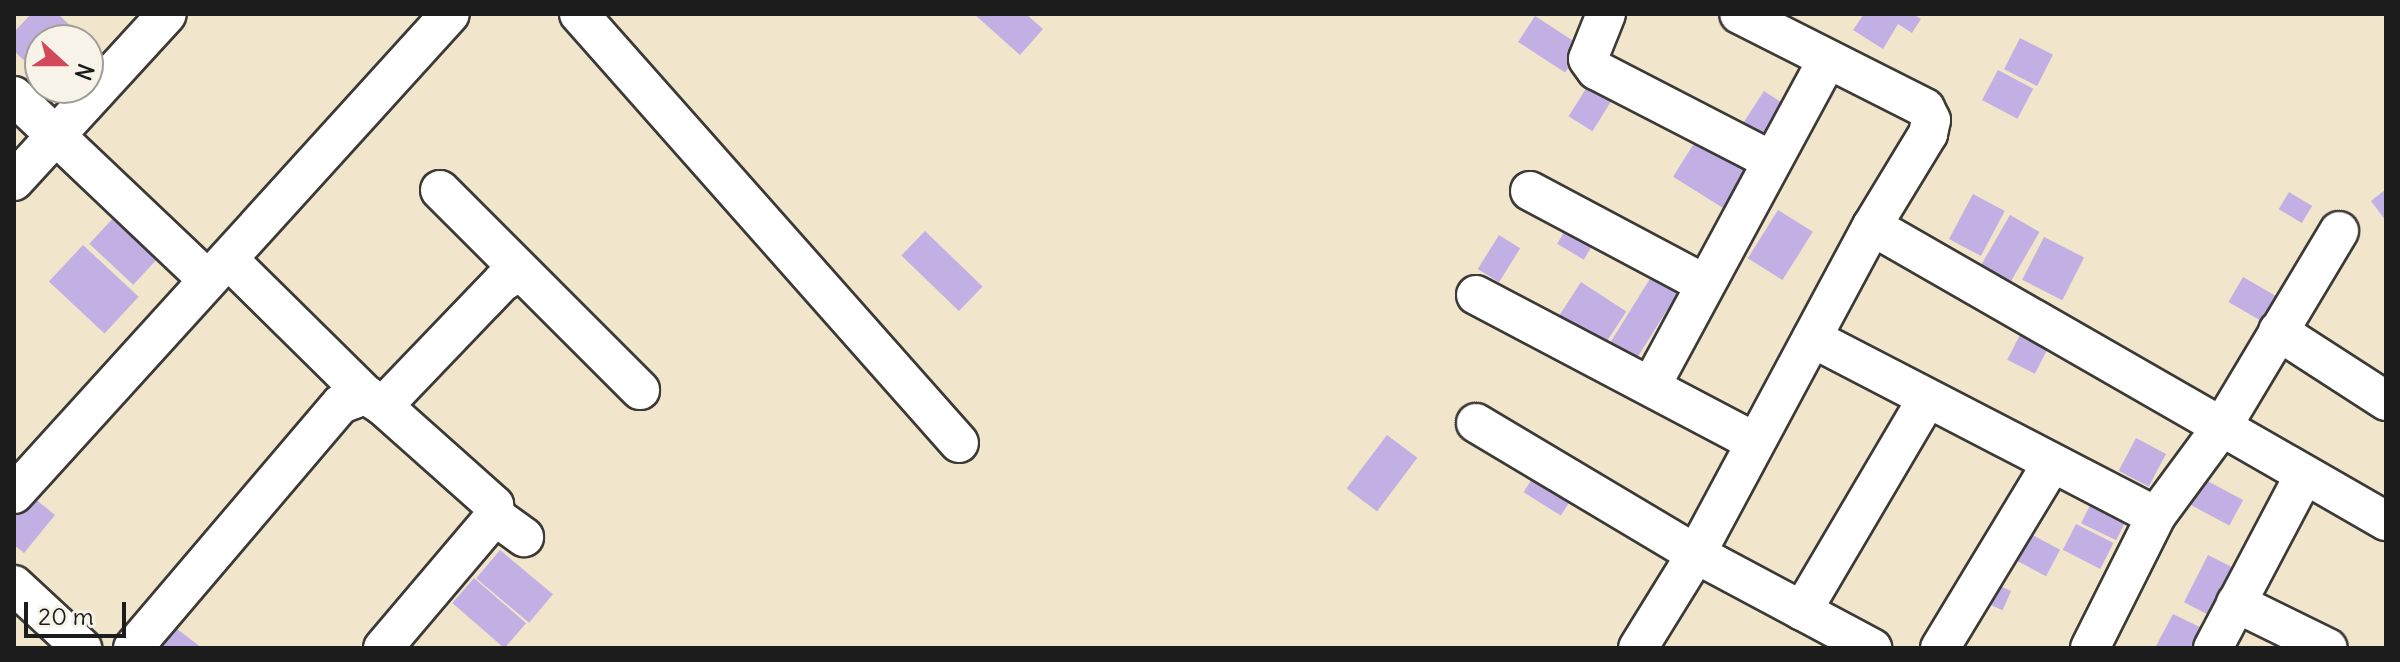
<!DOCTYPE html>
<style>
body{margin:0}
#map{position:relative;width:2400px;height:662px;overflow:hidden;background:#f1e5cb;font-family:Delius,sans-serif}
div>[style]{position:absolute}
.building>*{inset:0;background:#c2afe3;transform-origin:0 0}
.roads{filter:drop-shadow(2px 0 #3c3a36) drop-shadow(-2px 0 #3c3a36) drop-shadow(0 2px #3c3a36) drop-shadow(0 -2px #3c3a36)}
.street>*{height:38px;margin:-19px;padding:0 19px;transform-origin:19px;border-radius:19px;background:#fff}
span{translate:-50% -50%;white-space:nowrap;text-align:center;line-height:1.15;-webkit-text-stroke:7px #f7f3e8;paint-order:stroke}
.frame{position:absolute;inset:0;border:16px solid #1c1c1c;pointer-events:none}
.north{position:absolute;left:24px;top:24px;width:80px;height:80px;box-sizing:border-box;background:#f7f3e8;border:2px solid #9f9d96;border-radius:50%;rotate:111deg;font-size:22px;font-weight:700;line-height:32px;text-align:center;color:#1c1c1c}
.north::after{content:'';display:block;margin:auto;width:28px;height:36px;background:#d1495b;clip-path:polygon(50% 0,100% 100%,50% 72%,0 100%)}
.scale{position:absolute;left:24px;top:602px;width:102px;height:36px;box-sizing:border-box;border:4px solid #1c1c1c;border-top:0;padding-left:10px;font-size:24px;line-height:28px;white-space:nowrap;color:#1c1c1c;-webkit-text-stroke:6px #f7f3e8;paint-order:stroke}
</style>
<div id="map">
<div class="building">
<div style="clip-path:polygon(31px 14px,58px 14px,85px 40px,40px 40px,40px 75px,14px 51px,14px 32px)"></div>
<div style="clip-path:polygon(974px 14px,1026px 14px,1043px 29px,1020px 55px)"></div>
<div style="clip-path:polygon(1864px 14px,1913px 14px,1921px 19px,1912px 33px,1898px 24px,1883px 49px,1853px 30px)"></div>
<div style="left:1535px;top:16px;width:56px;height:31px;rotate:33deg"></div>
<div style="left:2020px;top:38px;width:37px;height:35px;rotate:27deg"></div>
<div style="left:1998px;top:70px;width:40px;height:34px;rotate:28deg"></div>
<div style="left:1592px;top:79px;width:28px;height:44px;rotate:32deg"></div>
<div style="left:1764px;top:91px;width:27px;height:41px;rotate:33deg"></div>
<div style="left:1698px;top:137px;width:67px;height:47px;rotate:32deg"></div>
<div style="clip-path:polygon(2386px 189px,2386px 221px,2371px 201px)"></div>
<div style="left:2289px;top:192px;width:27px;height:20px;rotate:31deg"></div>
<div style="left:1973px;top:194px;width:36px;height:51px;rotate:28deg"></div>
<div style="left:1778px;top:210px;width:41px;height:57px;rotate:32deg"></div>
<div style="left:118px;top:213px;width:60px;height:42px;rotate:43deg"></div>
<div style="left:2010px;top:215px;width:34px;height:57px;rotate:30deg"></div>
<div style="left:1569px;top:224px;width:31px;height:23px;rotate:31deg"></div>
<div style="left:925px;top:231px;width:80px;height:34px;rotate:44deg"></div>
<div style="left:1499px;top:235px;width:25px;height:40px;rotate:32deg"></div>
<div style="left:2044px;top:237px;width:45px;height:48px;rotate:27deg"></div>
<div style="left:83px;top:245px;width:76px;height:50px;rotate:43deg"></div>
<div style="left:1653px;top:274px;width:31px;height:83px;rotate:32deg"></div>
<div style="left:2243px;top:277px;width:39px;height:29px;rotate:30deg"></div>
<div style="left:1581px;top:282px;width:54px;height:41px;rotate:33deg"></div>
<div style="left:2025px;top:325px;width:31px;height:39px;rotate:27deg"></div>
<div style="left:1387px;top:435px;width:38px;height:67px;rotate:37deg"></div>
<div style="left:2136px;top:438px;width:34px;height:37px;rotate:28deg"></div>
<div style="left:1540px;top:466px;width:44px;height:31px;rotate:32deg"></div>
<div style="left:2198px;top:476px;width:51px;height:29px;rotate:28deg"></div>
<div style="clip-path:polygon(29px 494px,55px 515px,24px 553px,14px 545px,14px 512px)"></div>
<div style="left:2093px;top:499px;width:39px;height:27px;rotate:26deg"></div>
<div style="left:2076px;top:524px;width:42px;height:29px;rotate:27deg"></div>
<div style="left:2023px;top:530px;width:42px;height:30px;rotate:28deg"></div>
<div style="left:500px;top:550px;width:69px;height:37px;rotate:40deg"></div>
<div style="left:2208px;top:555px;width:42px;height:53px;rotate:27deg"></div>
<div style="left:474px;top:578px;width:69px;height:33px;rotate:41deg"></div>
<div style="left:1991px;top:582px;width:22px;height:21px;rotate:24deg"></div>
<div style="clip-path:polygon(2173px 614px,2212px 633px,2205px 648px,2155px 648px)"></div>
<div style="clip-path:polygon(172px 625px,202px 648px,155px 648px)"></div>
</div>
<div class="roads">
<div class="street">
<div style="left:579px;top:14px;width:573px;rotate:48.47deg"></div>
<div style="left:1606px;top:14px;width:48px;rotate:111.8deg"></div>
<div style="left:1588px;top:59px;width:14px;rotate:54deg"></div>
<div style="left:1596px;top:70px;width:196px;rotate:27.3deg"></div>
<div style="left:14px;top:96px;width:267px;rotate:43.5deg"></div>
<div style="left:14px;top:181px;width:226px;rotate:-47.5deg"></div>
<div style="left:440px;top:190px;width:283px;rotate:45deg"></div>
<div style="left:1530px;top:191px;width:198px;rotate:28deg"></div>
<div style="left:1872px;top:226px;width:593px;rotate:29.85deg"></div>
<div style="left:228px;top:259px;width:194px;rotate:44.6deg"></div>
<div style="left:1476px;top:295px;width:315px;rotate:27.8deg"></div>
<div style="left:2278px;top:331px;width:129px;rotate:32.9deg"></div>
<div style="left:1812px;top:338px;width:387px;rotate:27.4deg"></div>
<div style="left:1652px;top:384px;width:368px;rotate:-61.6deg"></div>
<div style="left:383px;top:406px;width:172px;rotate:-46.2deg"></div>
<div style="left:502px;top:282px;width:20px;rotate:-30deg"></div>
<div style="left:1476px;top:423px;width:256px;rotate:30.8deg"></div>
<div style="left:1696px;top:554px;width:200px;rotate:28.1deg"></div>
<div style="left:14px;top:494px;width:648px;rotate:-47.75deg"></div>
<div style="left:14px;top:585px;width:93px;rotate:42.8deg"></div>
<div style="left:2236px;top:603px;width:102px;rotate:26.1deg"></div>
<div style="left:1802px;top:611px;width:246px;rotate:-59.5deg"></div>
<div style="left:133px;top:648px;width:321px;rotate:-49.6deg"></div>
<div style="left:341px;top:404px;width:14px;rotate:-21deg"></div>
<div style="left:354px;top:399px;width:13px;rotate:-18deg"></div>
<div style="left:366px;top:395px;width:20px;rotate:33deg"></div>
<div style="left:383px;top:406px;width:149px;rotate:41.7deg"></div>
<div style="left:494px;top:505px;width:11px;rotate:85deg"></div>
<div style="left:383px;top:648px;width:173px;rotate:-49.7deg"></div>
<div style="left:495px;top:516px;width:36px;rotate:36deg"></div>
<div style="left:1638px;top:648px;width:110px;rotate:-58.3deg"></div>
<div style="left:1696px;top:554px;width:372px;rotate:-61.8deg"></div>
<div style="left:1872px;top:226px;width:108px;rotate:-58.7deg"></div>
<div style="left:1928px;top:134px;width:14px;rotate:-78deg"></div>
<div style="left:1931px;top:120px;width:13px;rotate:-117deg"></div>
<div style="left:1925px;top:108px;width:208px;rotate:-153.2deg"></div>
<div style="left:1940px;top:648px;width:214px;rotate:-58.8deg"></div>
<div style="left:2090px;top:648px;width:148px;rotate:-63.4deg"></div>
<div style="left:2156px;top:516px;width:113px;rotate:-53.6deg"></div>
<div style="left:2223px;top:425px;width:226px;rotate:-59.1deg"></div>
<div style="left:2213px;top:648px;width:193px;rotate:-62.2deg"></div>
</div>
</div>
<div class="frame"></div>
<div class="north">N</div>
<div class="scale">20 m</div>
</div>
